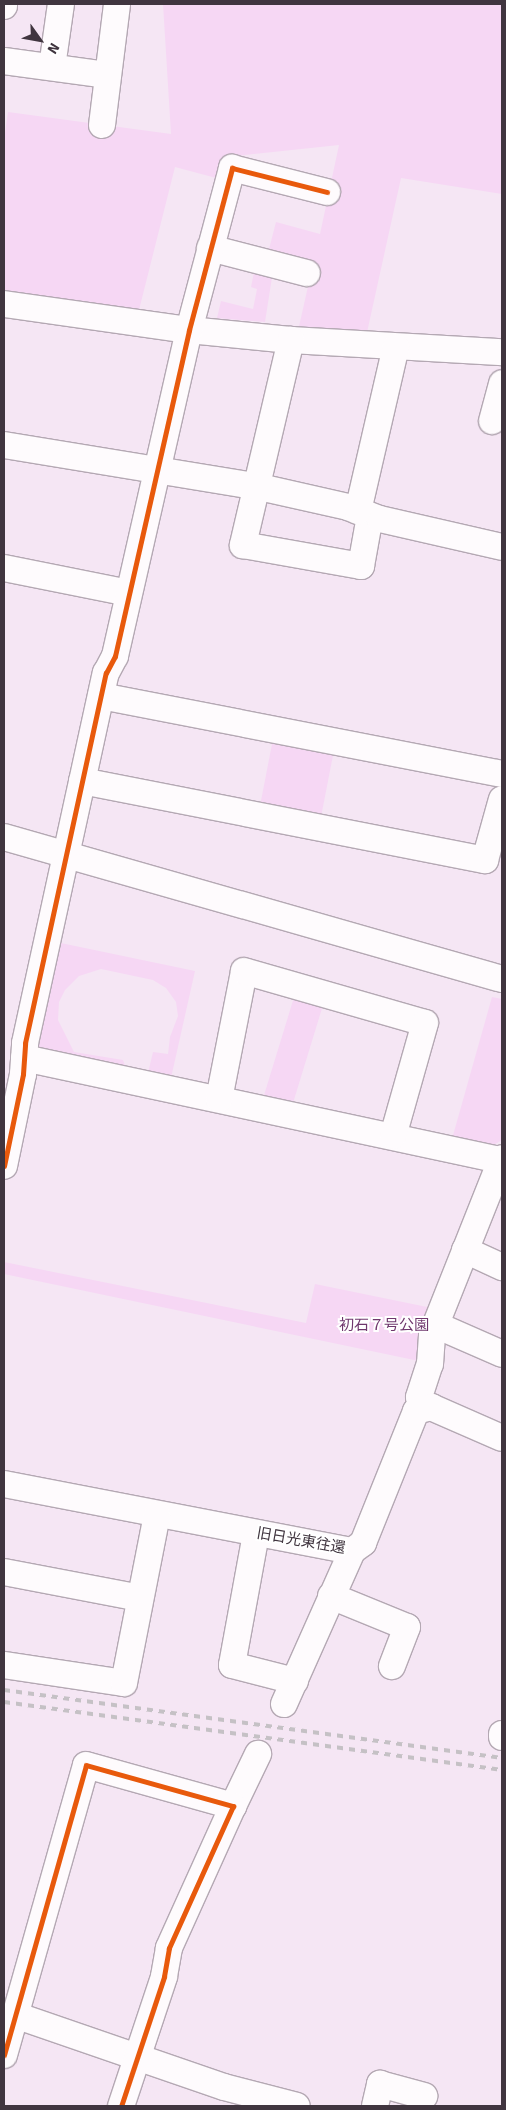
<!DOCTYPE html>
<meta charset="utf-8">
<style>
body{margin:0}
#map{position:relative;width:506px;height:2110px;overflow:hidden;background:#f5e6f4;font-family:Signika,"Noto Sans JP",sans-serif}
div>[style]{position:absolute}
.green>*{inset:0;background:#f6d7f4;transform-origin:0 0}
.roads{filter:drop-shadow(1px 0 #b4a8b3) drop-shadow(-1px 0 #b4a8b3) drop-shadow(0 1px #b4a8b3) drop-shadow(0 -1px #b4a8b3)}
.minor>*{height:26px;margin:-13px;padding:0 13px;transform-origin:13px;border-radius:13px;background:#fefbfd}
.rail>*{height:4px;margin-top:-2px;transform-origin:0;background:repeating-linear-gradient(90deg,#c5c1c5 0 6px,transparent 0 12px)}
.cycleway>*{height:5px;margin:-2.5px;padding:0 2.5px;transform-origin:2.5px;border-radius:2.5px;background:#e8590c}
span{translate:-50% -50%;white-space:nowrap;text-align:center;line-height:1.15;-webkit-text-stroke:4px #fff;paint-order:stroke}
.park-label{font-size:15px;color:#6f376d}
.street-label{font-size:15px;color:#40353f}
.frame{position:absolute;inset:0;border:5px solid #40353f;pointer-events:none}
.north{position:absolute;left:15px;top:15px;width:50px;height:50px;-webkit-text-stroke:4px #fff;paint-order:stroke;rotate:122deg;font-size:14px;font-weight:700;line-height:20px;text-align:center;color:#40353f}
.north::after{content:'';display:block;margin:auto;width:18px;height:22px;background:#40353f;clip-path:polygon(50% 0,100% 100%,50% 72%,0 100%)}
</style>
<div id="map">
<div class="green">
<div style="clip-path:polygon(163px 4px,502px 4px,502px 194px,401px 178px,366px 337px,298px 331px,313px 264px,268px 253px,276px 222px,320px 234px,339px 145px,226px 157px,220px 179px,175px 167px,138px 314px,4px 297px,4px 140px,8px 112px,171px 134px)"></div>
<div style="clip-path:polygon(255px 267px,273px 271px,265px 322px,217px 318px,221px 301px,253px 309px,257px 289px,251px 287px)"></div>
<div style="left:273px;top:739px;width:62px;height:70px;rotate:11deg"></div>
<div style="clip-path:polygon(56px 942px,195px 971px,171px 1078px,148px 1073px,153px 1052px,168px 1054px,170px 1037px,178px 1016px,176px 1002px,166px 988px,153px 980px,101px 969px,79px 976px,65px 990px,59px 1002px,58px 1020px,74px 1052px,123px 1060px,126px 1068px,38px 1050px,32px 1042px)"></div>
<div style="left:295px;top:994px;width:30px;height:107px;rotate:17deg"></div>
<div style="clip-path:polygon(492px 997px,502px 999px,502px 1140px,490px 1147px,452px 1139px)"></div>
<div style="clip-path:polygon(4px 1262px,306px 1323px,315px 1284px,432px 1308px,419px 1361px,4px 1274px)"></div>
</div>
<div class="roads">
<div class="minor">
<div style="left:4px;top:6px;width:2px;rotate:-90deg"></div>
<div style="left:4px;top:61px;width:105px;rotate:7.7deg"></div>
<div style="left:52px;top:67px;width:64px;rotate:-81.9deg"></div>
<div style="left:102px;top:125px;width:122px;rotate:-82.9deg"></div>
<div style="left:210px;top:248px;width:100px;rotate:14.5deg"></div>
<div style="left:4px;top:304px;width:187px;rotate:8deg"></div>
<div style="left:189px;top:330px;width:102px;rotate:5.6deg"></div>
<div style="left:291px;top:340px;width:211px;rotate:3.3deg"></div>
<div style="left:291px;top:340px;width:211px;rotate:103.2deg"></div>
<div style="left:243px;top:545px;width:120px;rotate:10.1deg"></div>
<div style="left:361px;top:566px;width:51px;rotate:-79.8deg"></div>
<div style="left:492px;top:421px;width:39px;rotate:-75deg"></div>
<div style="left:4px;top:445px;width:254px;rotate:9.3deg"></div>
<div style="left:255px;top:486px;width:95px;rotate:12.7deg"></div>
<div style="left:348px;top:507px;width:34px;rotate:21deg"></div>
<div style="left:380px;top:519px;width:125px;rotate:12.9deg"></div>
<div style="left:358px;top:511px;width:168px;rotate:-77deg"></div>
<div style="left:4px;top:568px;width:127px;rotate:11.3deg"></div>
<div style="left:101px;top:696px;width:409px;rotate:11deg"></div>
<div style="left:82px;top:781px;width:411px;rotate:11.1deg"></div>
<div style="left:485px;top:860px;width:63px;rotate:-74.4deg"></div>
<div style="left:4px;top:837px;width:518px;rotate:15.92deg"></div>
<div style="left:24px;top:1058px;width:488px;rotate:12.1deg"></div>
<div style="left:219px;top:1099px;width:130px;rotate:-78.9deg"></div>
<div style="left:244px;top:971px;width:188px;rotate:16deg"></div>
<div style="left:425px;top:1023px;width:117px;rotate:105.8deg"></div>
<div style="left:4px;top:1166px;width:94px;rotate:-78.3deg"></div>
<div style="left:23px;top:1074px;width:31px;rotate:-86deg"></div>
<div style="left:25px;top:1043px;width:379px;rotate:-77.7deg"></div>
<div style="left:106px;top:673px;width:19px;rotate:-62deg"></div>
<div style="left:115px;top:656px;width:334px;rotate:-77.2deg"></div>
<div style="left:189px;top:330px;width:168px;rotate:-75.1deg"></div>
<div style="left:232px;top:168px;width:98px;rotate:14.2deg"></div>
<div style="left:465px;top:1250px;width:41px;rotate:24.7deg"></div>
<div style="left:436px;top:1325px;width:72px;rotate:23.7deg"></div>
<div style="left:421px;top:1407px;width:10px;rotate:-101deg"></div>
<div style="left:419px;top:1397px;width:35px;rotate:-72deg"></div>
<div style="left:430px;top:1364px;width:30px;rotate:-86deg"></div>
<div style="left:432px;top:1334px;width:189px;rotate:-68.3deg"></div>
<div style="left:4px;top:1484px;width:354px;rotate:10.9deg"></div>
<div style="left:352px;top:1551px;width:14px;rotate:-36deg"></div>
<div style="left:363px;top:1543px;width:142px;rotate:-68.1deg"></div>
<div style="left:416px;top:1411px;width:16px;rotate:-15deg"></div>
<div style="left:431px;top:1407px;width:77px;rotate:23.6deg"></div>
<div style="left:256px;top:1534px;width:133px;rotate:100.4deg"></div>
<div style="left:232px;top:1665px;width:65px;rotate:14.3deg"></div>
<div style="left:4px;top:1572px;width:138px;rotate:10.8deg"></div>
<div style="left:331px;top:1596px;width:82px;rotate:22.2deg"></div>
<div style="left:407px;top:1627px;width:42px;rotate:111deg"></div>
<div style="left:4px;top:1665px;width:121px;rotate:8.5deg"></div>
<div style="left:124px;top:1683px;width:171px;rotate:-78.9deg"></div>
<div style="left:284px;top:1704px;width:167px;rotate:-66deg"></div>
<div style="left:502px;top:1734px;width:3px;rotate:90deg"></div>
<div style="left:233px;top:1806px;width:58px;rotate:-64.3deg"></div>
<div style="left:15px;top:2015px;width:221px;rotate:19deg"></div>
<div style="left:224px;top:2087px;width:75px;rotate:14.6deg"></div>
<div style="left:4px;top:2055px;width:301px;rotate:-74.2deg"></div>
<div style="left:86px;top:1765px;width:153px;rotate:15.6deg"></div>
<div style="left:233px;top:1806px;width:156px;rotate:114.3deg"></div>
<div style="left:169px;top:1948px;width:29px;rotate:100deg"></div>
<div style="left:164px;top:1977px;width:136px;rotate:108.4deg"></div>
<div style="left:375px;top:2106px;width:23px;rotate:-77deg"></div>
<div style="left:380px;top:2084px;width:46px;rotate:15.3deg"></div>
</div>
</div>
<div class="rail">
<div style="left:4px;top:1690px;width:503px;rotate:7.78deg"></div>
<div style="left:4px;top:1702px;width:503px;rotate:7.78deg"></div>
</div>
<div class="cycleway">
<div style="left:4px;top:1166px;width:94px;rotate:-78.3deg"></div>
<div style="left:23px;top:1074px;width:31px;rotate:-86deg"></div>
<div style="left:25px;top:1043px;width:379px;rotate:-77.7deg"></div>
<div style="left:106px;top:673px;width:19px;rotate:-62deg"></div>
<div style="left:115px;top:656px;width:334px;rotate:-77.2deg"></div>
<div style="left:189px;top:330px;width:168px;rotate:-75.1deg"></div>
<div style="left:232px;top:168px;width:98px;rotate:14.2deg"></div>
<div style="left:4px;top:2055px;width:301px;rotate:-74.2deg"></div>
<div style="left:86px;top:1765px;width:153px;rotate:15.6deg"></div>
<div style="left:233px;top:1806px;width:156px;rotate:114.3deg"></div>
<div style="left:169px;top:1948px;width:29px;rotate:100deg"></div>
<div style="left:164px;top:1977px;width:136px;rotate:108.4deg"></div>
</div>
<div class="park-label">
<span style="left:384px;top:1326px">初石７号公園</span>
</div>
<div class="street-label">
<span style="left:301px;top:1541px;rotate:10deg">旧日光東往還</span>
</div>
<div class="frame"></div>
<div class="north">N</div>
</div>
